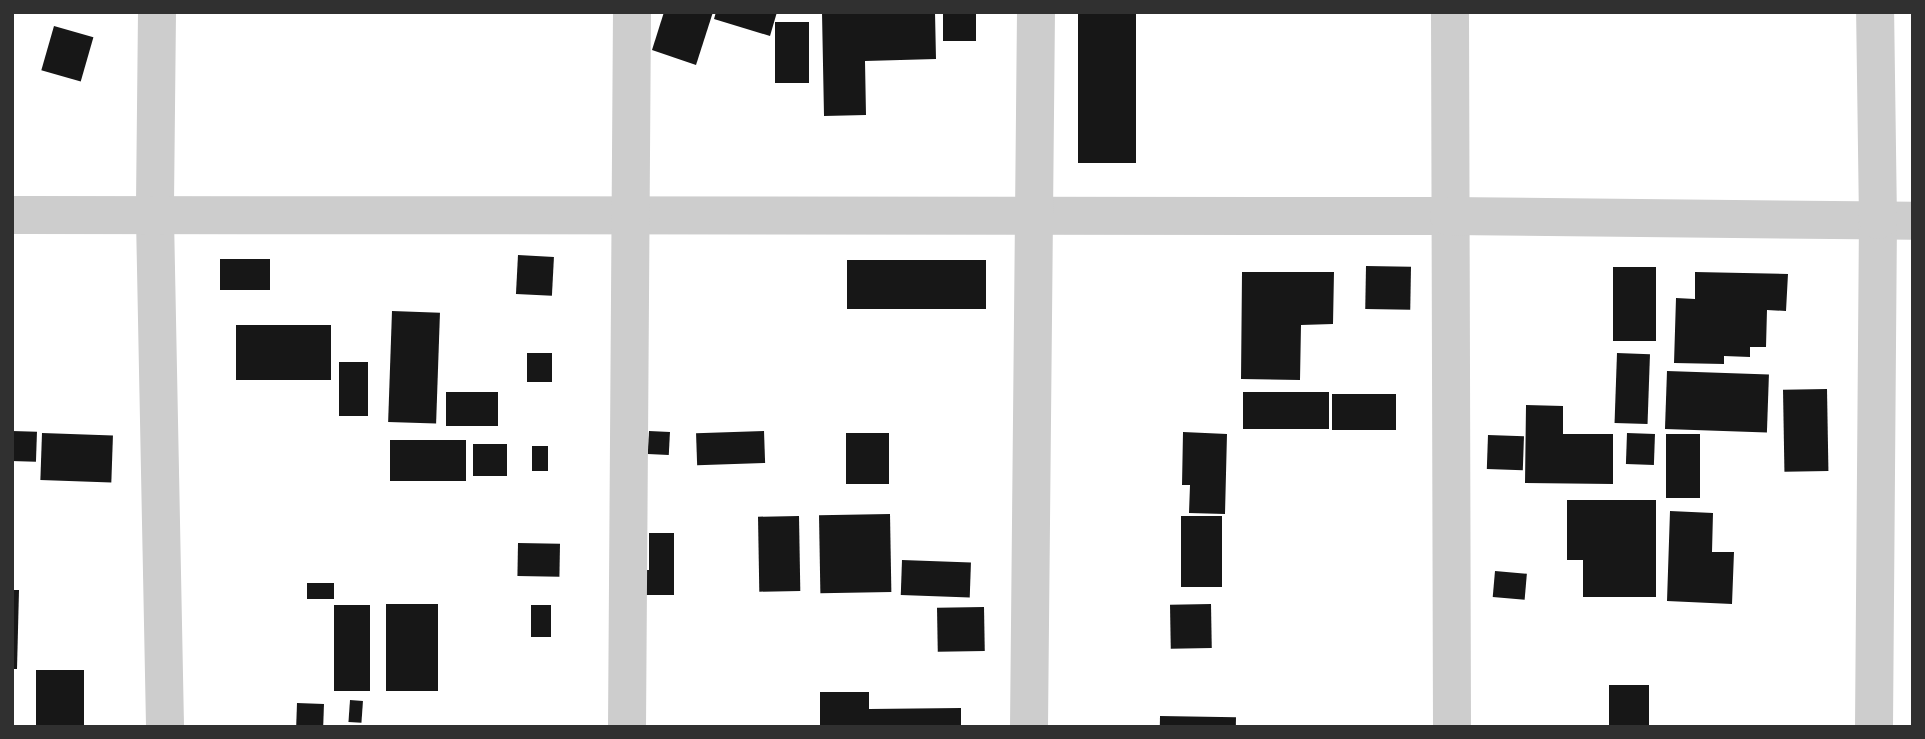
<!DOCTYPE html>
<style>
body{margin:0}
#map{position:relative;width:1925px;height:739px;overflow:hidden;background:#fff;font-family:"Fira Sans Condensed",sans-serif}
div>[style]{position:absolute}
.building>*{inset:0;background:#171717;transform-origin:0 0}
.minor>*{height:38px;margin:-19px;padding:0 19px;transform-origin:19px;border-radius:19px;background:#cdcdcd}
span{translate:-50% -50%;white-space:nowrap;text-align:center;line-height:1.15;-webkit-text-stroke:7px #fff;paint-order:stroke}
.frame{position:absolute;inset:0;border:14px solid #303030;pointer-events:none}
</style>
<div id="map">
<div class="building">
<div style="clip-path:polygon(664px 12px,713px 12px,696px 65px,652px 50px)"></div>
<div style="clip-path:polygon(716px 12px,777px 12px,770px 36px,714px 19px)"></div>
<div style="clip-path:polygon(862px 12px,935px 12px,936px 59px,865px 61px,866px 115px,824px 116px,822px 13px)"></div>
<div style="left:943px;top:12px;width:33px;height:29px"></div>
<div style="left:1078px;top:12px;width:58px;height:151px"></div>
<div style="left:775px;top:22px;width:34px;height:61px"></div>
<div style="left:54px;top:26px;width:41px;height:46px;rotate:16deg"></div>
<div style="left:518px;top:255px;width:36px;height:39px;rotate:3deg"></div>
<div style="left:220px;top:259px;width:50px;height:31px"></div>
<div style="left:847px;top:260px;width:139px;height:49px"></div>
<div style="left:1366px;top:266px;width:45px;height:43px;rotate:1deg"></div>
<div style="left:1613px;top:267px;width:43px;height:74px"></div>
<div style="clip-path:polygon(1242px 272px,1334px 272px,1333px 324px,1301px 325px,1300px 380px,1241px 379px)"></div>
<div style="clip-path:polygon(1695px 272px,1788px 274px,1786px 311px,1767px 310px,1766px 347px,1750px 347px,1750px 357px,1724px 356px,1724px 364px,1674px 363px,1676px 298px,1695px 299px)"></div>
<div style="left:392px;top:311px;width:48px;height:111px;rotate:2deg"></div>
<div style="left:236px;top:325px;width:95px;height:55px"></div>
<div style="left:527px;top:353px;width:25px;height:29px"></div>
<div style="left:1617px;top:353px;width:33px;height:70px;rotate:2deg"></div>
<div style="left:339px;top:362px;width:29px;height:54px"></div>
<div style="left:1667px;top:371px;width:102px;height:58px;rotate:2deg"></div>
<div style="left:1827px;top:389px;width:82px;height:44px;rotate:89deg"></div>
<div style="left:446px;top:392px;width:52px;height:34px"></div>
<div style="left:1243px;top:392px;width:86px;height:37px"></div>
<div style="left:1332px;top:394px;width:64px;height:36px"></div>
<div style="clip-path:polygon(1526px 405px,1563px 406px,1563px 434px,1613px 434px,1613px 484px,1525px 483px)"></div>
<div style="left:12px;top:431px;width:25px;height:30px;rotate:2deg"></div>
<div style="left:649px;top:431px;width:21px;height:23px;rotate:3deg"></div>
<div style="left:764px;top:431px;width:32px;height:68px;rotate:88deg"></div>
<div style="clip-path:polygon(1183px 432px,1227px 434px,1225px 514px,1189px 513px,1190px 485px,1182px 485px)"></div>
<div style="left:42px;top:433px;width:71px;height:47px;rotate:2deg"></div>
<div style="left:846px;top:433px;width:43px;height:51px"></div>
<div style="left:1627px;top:433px;width:28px;height:31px;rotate:2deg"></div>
<div style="left:1666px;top:434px;width:34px;height:64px"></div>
<div style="left:1488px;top:435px;width:36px;height:34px;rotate:2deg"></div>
<div style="left:390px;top:440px;width:76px;height:41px"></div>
<div style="left:473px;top:444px;width:34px;height:32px"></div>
<div style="left:532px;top:446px;width:16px;height:25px"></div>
<div style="clip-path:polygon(1567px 500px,1656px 500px,1656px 597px,1583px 597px,1583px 560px,1567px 560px)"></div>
<div style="clip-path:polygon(1670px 511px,1713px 513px,1712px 552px,1734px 552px,1732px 604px,1667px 601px)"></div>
<div style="left:890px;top:514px;width:78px;height:71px;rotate:89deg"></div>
<div style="left:799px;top:516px;width:75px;height:41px;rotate:89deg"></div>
<div style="left:1181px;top:516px;width:41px;height:71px"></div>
<div style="clip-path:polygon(649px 533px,674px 533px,674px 595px,638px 595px,638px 570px,649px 570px)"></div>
<div style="left:518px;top:543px;width:42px;height:33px;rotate:1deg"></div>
<div style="left:902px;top:560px;width:69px;height:35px;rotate:2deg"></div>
<div style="left:1495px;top:571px;width:32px;height:26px;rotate:5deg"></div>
<div style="left:307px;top:583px;width:27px;height:16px"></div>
<div style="clip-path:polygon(12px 590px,19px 590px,17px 669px,12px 669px)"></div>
<div style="left:386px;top:604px;width:52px;height:87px"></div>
<div style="left:1211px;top:604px;width:44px;height:41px;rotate:89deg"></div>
<div style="left:334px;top:605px;width:36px;height:86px"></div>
<div style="left:531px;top:605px;width:20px;height:32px"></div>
<div style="left:984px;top:607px;width:44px;height:47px;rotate:89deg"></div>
<div style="left:36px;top:670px;width:48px;height:57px"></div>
<div style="left:1609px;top:685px;width:40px;height:42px"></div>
<div style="clip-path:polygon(820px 692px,869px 692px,869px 709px,961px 708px,961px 727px,820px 727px)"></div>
<div style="left:350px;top:700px;width:13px;height:22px;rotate:4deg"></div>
<div style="left:297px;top:703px;width:27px;height:24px;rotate:2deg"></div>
<div style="left:1160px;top:716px;width:76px;height:11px;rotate:1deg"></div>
</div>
<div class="minor">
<div style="left:157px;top:12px;width:206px;rotate:90.6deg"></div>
<div style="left:155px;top:218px;width:509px;rotate:88.87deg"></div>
<div style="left:1450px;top:12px;width:715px;rotate:89.84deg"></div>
<div style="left:12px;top:215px;width:1437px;rotate:0.04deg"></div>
<div style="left:1449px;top:216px;width:464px;rotate:0.6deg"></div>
<div style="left:627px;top:727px;width:715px;rotate:-89.6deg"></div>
<div style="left:1029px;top:727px;width:715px;rotate:-89.44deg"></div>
<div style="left:1874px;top:727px;width:507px;rotate:-89.55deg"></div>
<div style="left:1878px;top:220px;width:208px;rotate:-90.8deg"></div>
</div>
<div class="frame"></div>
</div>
